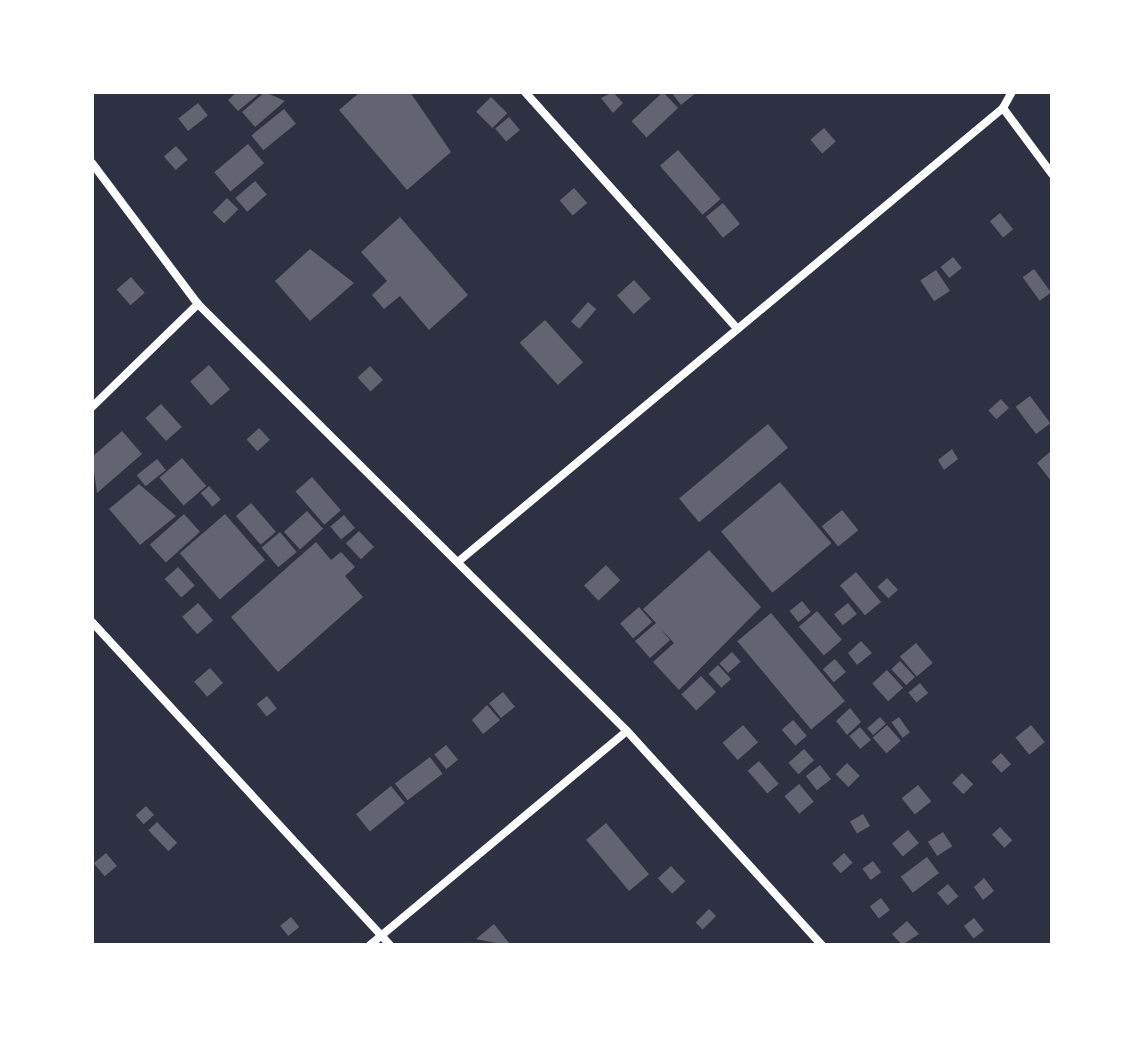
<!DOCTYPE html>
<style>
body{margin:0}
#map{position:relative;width:1144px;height:1037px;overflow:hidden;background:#2d3142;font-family:"Noto Sans",sans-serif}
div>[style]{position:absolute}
.building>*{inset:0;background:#626471;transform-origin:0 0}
.minor>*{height:8px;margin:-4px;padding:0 4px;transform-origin:4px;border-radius:4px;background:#fff}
span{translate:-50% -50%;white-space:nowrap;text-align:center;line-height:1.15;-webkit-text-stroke:7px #fff;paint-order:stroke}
.frame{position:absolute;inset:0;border:94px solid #fff;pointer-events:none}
</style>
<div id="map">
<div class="building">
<div style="clip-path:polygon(237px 92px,261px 92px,238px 111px,228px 100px)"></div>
<div style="clip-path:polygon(265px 92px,285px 101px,255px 127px,242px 112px)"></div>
<div style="clip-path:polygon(360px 92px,410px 92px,451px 152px,407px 190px,339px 110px)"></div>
<div style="clip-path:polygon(613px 92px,623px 103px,613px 113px,601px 98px)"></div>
<div style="left:663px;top:92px;width:22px;height:43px;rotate:47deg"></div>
<div style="clip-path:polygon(671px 92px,697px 92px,681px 105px)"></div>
<div style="left:491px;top:97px;width:23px;height:21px;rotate:45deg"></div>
<div style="left:198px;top:103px;width:16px;height:25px;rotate:52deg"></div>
<div style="left:284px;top:109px;width:19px;height:42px;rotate:51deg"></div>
<div style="left:509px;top:117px;width:17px;height:18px;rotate:50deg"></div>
<div style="left:824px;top:128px;width:18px;height:18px;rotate:49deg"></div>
<div style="left:248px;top:144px;width:25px;height:44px;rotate:50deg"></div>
<div style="left:176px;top:146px;width:18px;height:16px;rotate:49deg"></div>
<div style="left:678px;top:150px;width:65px;height:24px;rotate:49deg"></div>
<div style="left:255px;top:181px;width:18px;height:26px;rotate:49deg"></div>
<div style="left:574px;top:188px;width:20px;height:19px;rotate:49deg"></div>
<div style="left:227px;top:198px;width:16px;height:20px;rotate:45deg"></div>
<div style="left:723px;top:203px;width:27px;height:22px;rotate:51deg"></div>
<div style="left:1000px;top:213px;width:21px;height:13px;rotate:51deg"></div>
<div style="clip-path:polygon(400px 217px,468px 295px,429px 330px,400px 296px,384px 309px,372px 295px,387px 281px,361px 252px)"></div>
<div style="clip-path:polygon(310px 249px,354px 283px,310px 321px,275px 281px)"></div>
<div style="left:953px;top:257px;width:14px;height:16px;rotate:51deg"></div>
<div style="left:1034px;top:269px;width:29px;height:14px;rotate:54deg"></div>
<div style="left:936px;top:270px;width:25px;height:19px;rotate:56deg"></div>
<div style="left:131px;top:277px;width:21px;height:19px;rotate:49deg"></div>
<div style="left:634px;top:280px;width:25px;height:23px;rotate:48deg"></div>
<div style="left:588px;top:302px;width:11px;height:26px;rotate:41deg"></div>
<div style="left:545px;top:320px;width:57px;height:34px;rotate:48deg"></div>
<div style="left:209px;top:365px;width:32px;height:25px;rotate:49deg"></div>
<div style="left:370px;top:366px;width:19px;height:17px;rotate:47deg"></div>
<div style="left:1030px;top:396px;width:34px;height:18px;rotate:53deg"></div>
<div style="left:1001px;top:399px;width:12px;height:17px;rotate:48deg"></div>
<div style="left:161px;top:404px;width:31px;height:21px;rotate:48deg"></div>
<div style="left:768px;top:424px;width:31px;height:116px;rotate:50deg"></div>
<div style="left:259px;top:428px;width:16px;height:17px;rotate:47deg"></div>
<div style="clip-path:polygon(122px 431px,142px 454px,97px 493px,92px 457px)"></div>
<div style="clip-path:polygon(952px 449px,958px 459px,944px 470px,938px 460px)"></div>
<div style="clip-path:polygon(1050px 452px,1052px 455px,1052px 482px,1037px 463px)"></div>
<div style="left:182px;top:458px;width:37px;height:30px;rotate:49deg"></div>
<div style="left:157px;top:459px;width:14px;height:26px;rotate:51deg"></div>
<div style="left:312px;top:477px;width:44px;height:22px;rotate:49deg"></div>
<div style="left:780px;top:482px;width:80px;height:77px;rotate:50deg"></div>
<div style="clip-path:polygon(139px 484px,176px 516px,140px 545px,109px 509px)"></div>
<div style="left:209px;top:486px;width:18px;height:11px;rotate:49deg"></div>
<div style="left:251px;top:503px;width:38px;height:20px;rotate:49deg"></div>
<div style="left:842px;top:510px;width:26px;height:26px;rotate:51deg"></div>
<div style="left:307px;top:511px;width:24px;height:31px;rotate:48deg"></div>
<div style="left:184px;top:514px;width:24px;height:46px;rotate:48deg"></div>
<div style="left:225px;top:514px;width:61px;height:60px;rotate:49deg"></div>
<div style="left:344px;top:515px;width:17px;height:18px;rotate:50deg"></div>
<div style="left:359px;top:531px;width:22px;height:18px;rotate:47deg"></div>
<div style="left:280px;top:532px;width:26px;height:24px;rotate:50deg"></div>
<div style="clip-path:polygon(316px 542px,331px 560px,341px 552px,355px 567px,345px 576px,363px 597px,278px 672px,231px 617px)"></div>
<div style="clip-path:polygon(709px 550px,761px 607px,679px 690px,653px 662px,674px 643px,658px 626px,670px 640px,650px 658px,635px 641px,656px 623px,643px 609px)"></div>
<div style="left:606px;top:565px;width:21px;height:30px;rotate:47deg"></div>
<div style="left:178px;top:567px;width:25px;height:18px;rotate:48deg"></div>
<div style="left:856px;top:572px;width:39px;height:21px;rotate:50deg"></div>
<div style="left:887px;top:578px;width:16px;height:13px;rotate:47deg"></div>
<div style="left:802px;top:601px;width:14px;height:16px;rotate:51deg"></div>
<div style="left:198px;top:603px;width:23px;height:21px;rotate:49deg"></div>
<div style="left:848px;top:603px;width:14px;height:18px;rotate:51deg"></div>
<div style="left:639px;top:607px;width:20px;height:25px;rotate:49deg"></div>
<div style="left:817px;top:611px;width:38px;height:24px;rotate:49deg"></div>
<div style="left:771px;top:613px;width:115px;height:44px;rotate:50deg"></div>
<div style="clip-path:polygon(861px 641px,872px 653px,857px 665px,848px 653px)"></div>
<div style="left:916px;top:643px;width:26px;height:21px;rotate:50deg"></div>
<div style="left:732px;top:652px;width:13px;height:17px;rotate:48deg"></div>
<div style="left:835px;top:659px;width:17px;height:16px;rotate:50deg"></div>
<div style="left:900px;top:661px;width:22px;height:12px;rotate:47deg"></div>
<div style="left:718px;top:665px;width:19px;height:13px;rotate:47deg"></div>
<div style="left:210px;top:668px;width:20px;height:21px;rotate:49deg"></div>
<div style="left:887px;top:670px;width:24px;height:20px;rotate:48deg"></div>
<div style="left:701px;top:676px;width:22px;height:27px;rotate:47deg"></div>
<div style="left:920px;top:683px;width:13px;height:15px;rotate:51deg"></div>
<div style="left:503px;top:692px;width:19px;height:18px;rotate:51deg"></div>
<div style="left:267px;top:696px;width:16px;height:13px;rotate:52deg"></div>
<div style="clip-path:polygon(487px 705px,500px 720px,483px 734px,472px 720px)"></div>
<div style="clip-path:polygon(850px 708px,861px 722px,847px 735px,836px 721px)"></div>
<div style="left:880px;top:717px;width:9px;height:17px;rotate:49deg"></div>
<div style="left:899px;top:717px;width:19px;height:9px;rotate:55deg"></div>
<div style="left:793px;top:720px;width:21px;height:15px;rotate:49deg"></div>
<div style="left:743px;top:725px;width:23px;height:27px;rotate:49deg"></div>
<div style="left:887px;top:725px;width:21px;height:19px;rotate:49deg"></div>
<div style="left:1031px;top:725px;width:22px;height:20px;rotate:51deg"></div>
<div style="left:860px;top:727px;width:17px;height:14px;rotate:50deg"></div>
<div style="left:446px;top:745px;width:19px;height:15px;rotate:51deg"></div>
<div style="left:804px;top:749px;width:15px;height:21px;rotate:48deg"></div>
<div style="left:1001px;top:753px;width:15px;height:13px;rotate:48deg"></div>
<div style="left:430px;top:757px;width:21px;height:44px;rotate:53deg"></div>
<div style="left:759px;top:761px;width:30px;height:15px;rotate:49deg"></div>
<div style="left:847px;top:763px;width:18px;height:16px;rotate:45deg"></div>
<div style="left:820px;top:765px;width:18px;height:18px;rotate:52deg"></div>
<div style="left:962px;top:773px;width:16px;height:14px;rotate:45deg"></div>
<div style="left:799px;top:784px;width:23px;height:19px;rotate:50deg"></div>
<div style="left:918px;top:785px;width:21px;height:21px;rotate:51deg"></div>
<div style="left:391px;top:786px;width:22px;height:45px;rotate:51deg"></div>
<div style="left:146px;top:806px;width:12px;height:14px;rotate:48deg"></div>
<div style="left:863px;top:814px;width:14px;height:15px;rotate:60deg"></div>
<div style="left:157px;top:822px;width:29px;height:12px;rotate:46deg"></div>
<div style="left:606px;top:823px;width:67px;height:26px;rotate:50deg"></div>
<div style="left:1000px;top:827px;width:18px;height:11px;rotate:47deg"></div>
<div style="left:908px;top:830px;width:17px;height:21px;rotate:50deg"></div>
<div style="left:943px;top:832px;width:17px;height:18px;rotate:57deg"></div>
<div style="left:106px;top:853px;width:17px;height:16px;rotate:50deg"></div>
<div style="left:844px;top:853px;width:13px;height:16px;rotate:48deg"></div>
<div style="left:927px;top:857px;width:20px;height:33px;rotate:53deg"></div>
<div style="left:873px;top:861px;width:14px;height:13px;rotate:54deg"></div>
<div style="left:671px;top:866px;width:21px;height:18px;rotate:47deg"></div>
<div style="clip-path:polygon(984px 878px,994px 891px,983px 900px,974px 887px)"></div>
<div style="left:948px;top:884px;width:16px;height:14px;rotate:50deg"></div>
<div style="left:881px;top:898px;width:15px;height:14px;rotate:53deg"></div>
<div style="left:709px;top:909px;width:10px;height:19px;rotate:45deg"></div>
<div style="left:291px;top:917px;width:13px;height:14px;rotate:51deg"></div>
<div style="left:974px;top:918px;width:16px;height:13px;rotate:52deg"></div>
<div style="clip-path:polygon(907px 921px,919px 934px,902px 945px,892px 934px)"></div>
<div style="clip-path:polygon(494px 924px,509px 943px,506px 945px,476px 939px)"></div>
</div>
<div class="minor">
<div style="left:525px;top:92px;width:313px;rotate:48.1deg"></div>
<div style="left:1003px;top:108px;width:82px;rotate:53.4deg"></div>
<div style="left:92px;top:163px;width:176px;rotate:53.1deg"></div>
<div style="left:198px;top:304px;width:605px;rotate:44.87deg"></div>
<div style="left:627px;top:731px;width:290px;rotate:47.7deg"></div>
<div style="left:92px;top:407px;width:148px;rotate:-44.2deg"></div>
<div style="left:459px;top:561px;width:708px;rotate:-39.78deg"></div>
<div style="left:1003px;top:108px;width:18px;rotate:-61deg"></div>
<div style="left:92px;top:622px;width:439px;rotate:47.3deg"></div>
<div style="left:370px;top:945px;width:334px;rotate:-39.8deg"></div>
</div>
<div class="frame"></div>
</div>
